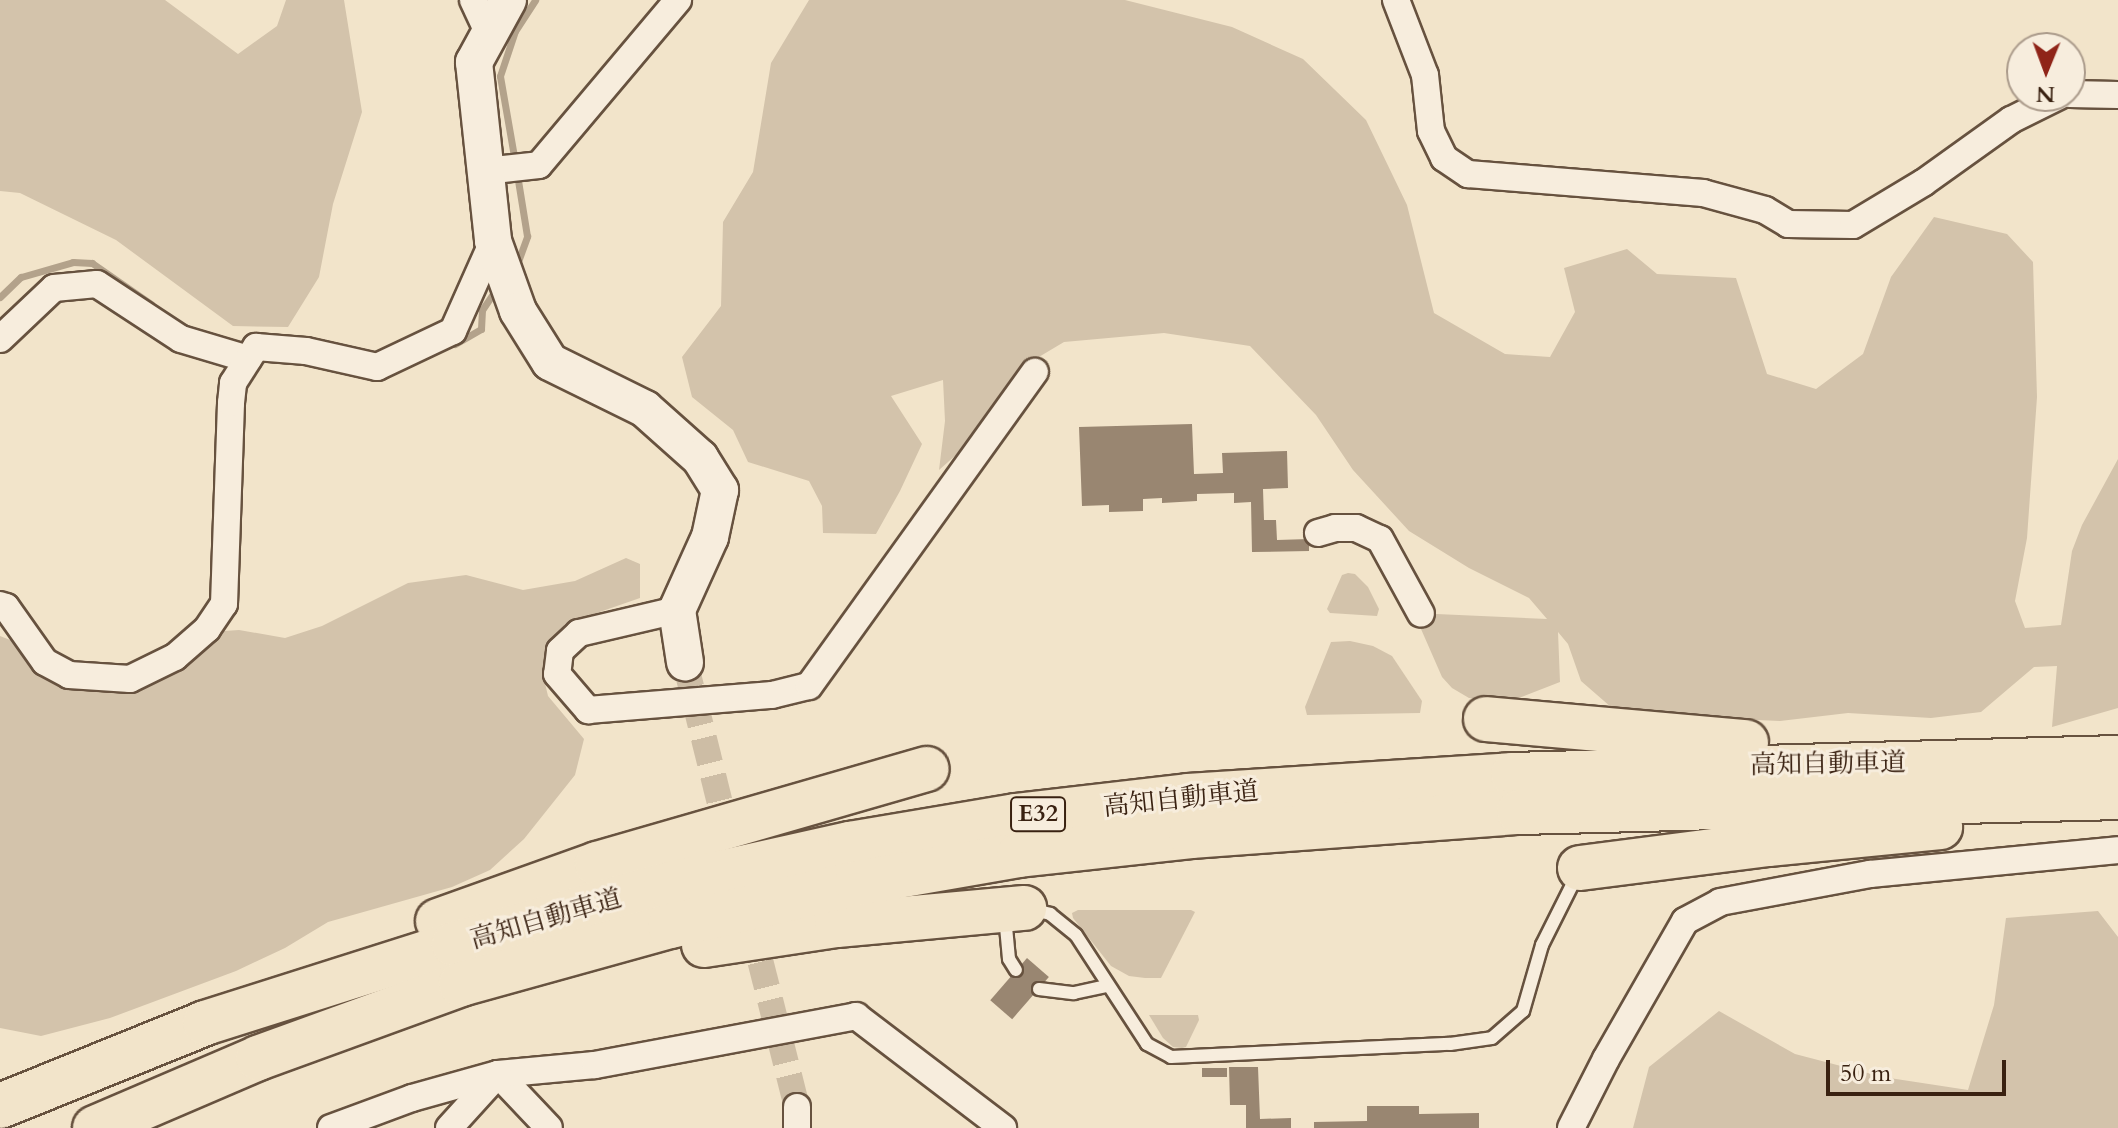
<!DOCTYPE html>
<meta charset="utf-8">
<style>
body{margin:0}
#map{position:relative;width:2118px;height:1128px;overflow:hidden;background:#f2e4ca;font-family:Cardo,"Noto Serif JP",serif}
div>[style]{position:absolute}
.green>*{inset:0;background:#d3c3ab}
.stream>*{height:7px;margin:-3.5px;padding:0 3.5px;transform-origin:3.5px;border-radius:3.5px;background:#b3a28b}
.building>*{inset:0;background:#998671;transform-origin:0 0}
.street-tunnel>*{height:26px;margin-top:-13px;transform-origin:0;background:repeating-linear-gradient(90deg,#cdbda5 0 26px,transparent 0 39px)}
.roads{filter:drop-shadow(2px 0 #67523f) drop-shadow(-2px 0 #67523f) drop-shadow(0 2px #67523f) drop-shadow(0 -2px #67523f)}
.lane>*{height:12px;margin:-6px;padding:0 6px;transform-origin:6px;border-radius:6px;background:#f7eddd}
.street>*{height:26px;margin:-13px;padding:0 13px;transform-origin:13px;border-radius:13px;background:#f7eddd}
.secondary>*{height:36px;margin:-18px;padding:0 18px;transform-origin:18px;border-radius:18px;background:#f7eddd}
.highway>*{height:44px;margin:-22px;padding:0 22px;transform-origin:22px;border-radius:22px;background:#f2e4ca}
span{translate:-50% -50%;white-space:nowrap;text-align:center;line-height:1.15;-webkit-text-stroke:6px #f7eddd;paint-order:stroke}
.shield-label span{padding:2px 6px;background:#f7eddd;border:2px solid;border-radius:6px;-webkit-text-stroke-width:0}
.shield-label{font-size:24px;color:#392111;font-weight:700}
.street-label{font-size:26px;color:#392111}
.north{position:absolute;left:2006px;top:32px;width:80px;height:80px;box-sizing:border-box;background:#f7eddd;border:2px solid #ab9b8b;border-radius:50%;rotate:181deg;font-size:22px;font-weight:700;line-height:32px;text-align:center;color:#392111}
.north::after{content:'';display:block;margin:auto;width:28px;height:36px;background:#8f2418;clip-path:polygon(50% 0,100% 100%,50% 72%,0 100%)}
.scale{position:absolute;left:1826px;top:1060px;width:180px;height:36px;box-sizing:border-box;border:4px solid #392111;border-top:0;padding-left:10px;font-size:24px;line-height:28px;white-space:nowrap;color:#392111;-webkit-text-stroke:6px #f7eddd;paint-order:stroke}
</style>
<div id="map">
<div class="green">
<div style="clip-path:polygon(0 0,165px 0,238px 54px,277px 26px,286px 0,344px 0,362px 112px,333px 204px,319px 277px,288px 327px,233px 326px,116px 240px,20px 193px,0 191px)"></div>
<div style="clip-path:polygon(809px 0,1125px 0,1232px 27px,1303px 59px,1366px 120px,1407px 205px,1434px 313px,1505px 354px,1550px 357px,1575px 312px,1564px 268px,1627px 249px,1657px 274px,1736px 278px,1767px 374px,1816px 389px,1863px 354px,1891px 277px,1934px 217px,2007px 234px,2033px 262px,2037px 397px,2027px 538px,2015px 601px,2025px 628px,2061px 625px,2072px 551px,2082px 525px,2118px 459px,2118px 708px,2052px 727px,2057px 666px,2034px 667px,1981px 712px,1931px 718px,1848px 713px,1780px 721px,1619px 714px,1581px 681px,1568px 644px,1558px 632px,1560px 682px,1514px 700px,1469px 698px,1452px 688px,1442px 677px,1414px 613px,1547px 619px,1529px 598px,1469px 568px,1409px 531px,1353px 470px,1316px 415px,1250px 346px,1164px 333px,1064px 342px,1017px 370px,982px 432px,939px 470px,945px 421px,943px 380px,891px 396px,922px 444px,900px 491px,876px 534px,823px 533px,822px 506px,809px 481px,748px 462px,733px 430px,692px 397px,682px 357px,721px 306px,723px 222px,753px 172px,771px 63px)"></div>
<div style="clip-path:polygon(626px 558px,640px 564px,640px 598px,565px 624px,547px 652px,544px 679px,548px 696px,584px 739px,575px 775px,524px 839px,490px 870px,452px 887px,328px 922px,285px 948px,236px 971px,110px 1018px,41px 1036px,0 1028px,0 636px,91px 672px,145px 671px,179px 634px,239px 630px,285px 638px,322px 626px,408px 583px,466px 575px,523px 590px,575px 581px)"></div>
<div style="clip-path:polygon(1348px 573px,1355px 574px,1368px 587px,1379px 609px,1377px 616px,1330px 613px,1327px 609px,1342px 575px)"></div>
<div style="clip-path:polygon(1350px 641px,1373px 646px,1392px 656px,1422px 701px,1420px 713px,1307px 715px,1305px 707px,1331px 642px)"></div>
<div style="clip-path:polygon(1078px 910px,1191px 910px,1195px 912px,1161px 978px,1145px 978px,1129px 976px,1111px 966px,1073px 918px,1072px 913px)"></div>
<div style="clip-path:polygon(2098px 911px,2118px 937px,2118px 1128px,1633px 1128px,1649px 1067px,1719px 1011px,1795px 1054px,1883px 1077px,1968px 1090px,1994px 1005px,2006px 918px)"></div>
<div style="clip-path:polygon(1149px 1015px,1198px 1015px,1199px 1020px,1186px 1047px,1182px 1048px,1173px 1047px,1163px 1038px)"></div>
</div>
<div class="stream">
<div style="left:515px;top:162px;width:87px;rotate:-99.9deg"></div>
<div style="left:500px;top:76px;width:47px;rotate:-71.6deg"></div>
<div style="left:515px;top:31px;width:37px;rotate:-57deg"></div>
<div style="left:516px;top:267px;width:33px;rotate:-70deg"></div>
<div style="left:527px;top:236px;width:63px;rotate:-99.2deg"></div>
<div style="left:0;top:297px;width:29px;rotate:-44deg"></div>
<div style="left:21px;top:277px;width:54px;rotate:-16.1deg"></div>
<div style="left:73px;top:262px;width:19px;rotate:3deg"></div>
<div style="left:92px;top:263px;width:72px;rotate:34.8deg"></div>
<div style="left:455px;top:344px;width:30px;rotate:-30deg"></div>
<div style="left:481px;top:329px;width:19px;rotate:-87deg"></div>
<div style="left:482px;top:310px;width:27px;rotate:-56deg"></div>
</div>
<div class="building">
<div style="clip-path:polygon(1192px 424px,1194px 474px,1223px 473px,1222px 453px,1287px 451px,1288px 488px,1263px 489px,1264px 520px,1276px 520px,1277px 540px,1309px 539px,1309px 551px,1252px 552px,1251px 502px,1234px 503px,1234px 493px,1197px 494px,1197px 501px,1162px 503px,1162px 498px,1143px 499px,1143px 511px,1109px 512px,1109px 505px,1082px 506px,1079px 427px)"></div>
<div style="left:1027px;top:958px;width:29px;height:56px;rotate:41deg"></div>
<div style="clip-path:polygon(1229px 1067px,1258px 1067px,1260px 1119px,1291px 1118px,1291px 1128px,1246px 1128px,1246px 1105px,1230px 1105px)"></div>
<div style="left:1202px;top:1068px;width:25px;height:9px"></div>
<div style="clip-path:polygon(1367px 1106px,1419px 1106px,1419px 1114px,1479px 1113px,1479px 1128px,1314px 1128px,1314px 1122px,1367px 1121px)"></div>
</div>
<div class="street-tunnel">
<div style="left:685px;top:662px;width:183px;rotate:76.1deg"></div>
<div style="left:751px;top:924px;width:189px;rotate:75.9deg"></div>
</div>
<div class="roads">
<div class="lane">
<div style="left:1029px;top:909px;width:22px;rotate:13deg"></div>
<div style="left:1050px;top:914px;width:33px;rotate:39deg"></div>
<div style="left:1076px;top:935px;width:130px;rotate:56.9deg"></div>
<div style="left:1147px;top:1044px;width:27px;rotate:28deg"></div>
<div style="left:1171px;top:1057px;width:279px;rotate:-2.7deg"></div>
<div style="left:1450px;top:1044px;width:42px;rotate:-8.1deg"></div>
<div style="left:1492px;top:1038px;width:41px;rotate:-41.1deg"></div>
<div style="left:1523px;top:1011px;width:69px;rotate:-73.9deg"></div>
<div style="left:1542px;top:945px;width:78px;rotate:-63.4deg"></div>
<div style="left:1005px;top:916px;width:43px;rotate:84.7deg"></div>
<div style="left:1009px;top:959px;width:13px;rotate:58deg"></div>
<div style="left:1039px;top:989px;width:35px;rotate:7deg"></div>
<div style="left:1074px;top:993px;width:35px;rotate:-12deg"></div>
</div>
<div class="street">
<div style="left:473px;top:0;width:40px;rotate:65deg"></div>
<div style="left:1396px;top:0;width:80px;rotate:68.9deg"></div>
<div style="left:1425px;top:75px;width:56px;rotate:83.9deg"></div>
<div style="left:1431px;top:131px;width:30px;rotate:64deg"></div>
<div style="left:1444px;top:158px;width:29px;rotate:34deg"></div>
<div style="left:1468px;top:174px;width:236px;rotate:4.6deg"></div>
<div style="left:1703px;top:193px;width:64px;rotate:15.3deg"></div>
<div style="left:1765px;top:210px;width:27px;rotate:31deg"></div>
<div style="left:1788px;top:224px;width:65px;rotate:0.9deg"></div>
<div style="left:1853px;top:225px;width:82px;rotate:-31deg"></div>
<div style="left:1923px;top:183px;width:108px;rotate:-35.6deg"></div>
<div style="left:2011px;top:120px;width:54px;rotate:-26.6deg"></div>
<div style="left:2070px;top:94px;width:48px;rotate:1.2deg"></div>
<div style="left:485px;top:171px;width:54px;rotate:-6.3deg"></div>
<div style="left:539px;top:165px;width:216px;rotate:-49.9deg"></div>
<div style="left:0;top:339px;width:74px;rotate:-43.4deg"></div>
<div style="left:54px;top:288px;width:43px;rotate:-5.3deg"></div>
<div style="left:97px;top:284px;width:100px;rotate:33.2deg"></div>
<div style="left:181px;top:339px;width:70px;rotate:16.6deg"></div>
<div style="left:1318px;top:533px;width:18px;rotate:-16deg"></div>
<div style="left:1335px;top:528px;width:21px"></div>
<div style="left:1356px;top:528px;width:26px;rotate:25deg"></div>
<div style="left:1380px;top:539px;width:85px;rotate:61.3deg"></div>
<div style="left:0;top:605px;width:6px;rotate:18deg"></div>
<div style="left:6px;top:607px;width:67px;rotate:54.7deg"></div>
<div style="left:45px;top:662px;width:27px;rotate:28deg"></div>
<div style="left:69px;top:675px;width:61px;rotate:3.8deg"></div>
<div style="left:130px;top:679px;width:50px;rotate:-26.1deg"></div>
<div style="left:175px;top:657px;width:43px;rotate:-41.2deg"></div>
<div style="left:207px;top:629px;width:30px;rotate:-56deg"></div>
<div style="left:224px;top:604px;width:201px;rotate:-88deg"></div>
<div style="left:231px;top:403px;width:20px;rotate:-84deg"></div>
<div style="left:233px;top:383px;width:43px;rotate:-57.4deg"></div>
<div style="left:256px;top:347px;width:50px;rotate:4.6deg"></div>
<div style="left:306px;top:351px;width:73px;rotate:12.7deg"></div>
<div style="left:377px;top:367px;width:84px;rotate:-25.3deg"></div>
<div style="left:453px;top:331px;width:98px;rotate:-66deg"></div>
<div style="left:677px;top:610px;width:101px;rotate:166.8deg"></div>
<div style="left:579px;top:633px;width:26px;rotate:137deg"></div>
<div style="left:560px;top:651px;width:23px;rotate:97deg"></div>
<div style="left:557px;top:674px;width:48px;rotate:49.3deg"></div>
<div style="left:588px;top:710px;width:185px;rotate:-4.7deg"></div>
<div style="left:772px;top:695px;width:38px;rotate:-14deg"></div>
<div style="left:809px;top:686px;width:387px;rotate:-54.3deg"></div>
<div style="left:498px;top:1074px;width:74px;rotate:46.6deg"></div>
<div style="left:331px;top:1128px;width:86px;rotate:-20.3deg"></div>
<div style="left:412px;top:1098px;width:89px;rotate:-15.6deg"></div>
<div style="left:498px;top:1074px;width:97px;rotate:-5.3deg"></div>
<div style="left:595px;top:1065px;width:266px;rotate:-10.6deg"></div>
<div style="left:856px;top:1016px;width:185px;rotate:37.3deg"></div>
<div style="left:449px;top:1128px;width:73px;rotate:-47.8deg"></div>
<div style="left:797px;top:1128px;width:21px;rotate:-90deg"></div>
<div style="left:1571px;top:1128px;width:77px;rotate:-63.1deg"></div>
<div style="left:1606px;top:1059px;width:159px;rotate:-60.2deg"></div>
<div style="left:1685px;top:921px;width:40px;rotate:-28deg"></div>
<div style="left:1720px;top:902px;width:153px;rotate:-10.6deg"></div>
<div style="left:1870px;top:874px;width:249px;rotate:-5.5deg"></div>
</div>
<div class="secondary">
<div style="left:508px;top:0;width:71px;rotate:118.7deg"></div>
<div style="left:474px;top:62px;width:180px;rotate:83.9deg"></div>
<div style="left:493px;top:241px;width:74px;rotate:70.3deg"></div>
<div style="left:518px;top:311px;width:60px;rotate:57.9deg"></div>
<div style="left:550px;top:362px;width:106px;rotate:26.3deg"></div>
<div style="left:645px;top:409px;width:74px;rotate:41.7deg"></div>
<div style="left:700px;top:458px;width:38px;rotate:58deg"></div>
<div style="left:720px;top:490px;width:48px;rotate:102deg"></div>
<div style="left:710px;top:537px;width:80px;rotate:114.3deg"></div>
<div style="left:677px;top:610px;width:53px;rotate:81.3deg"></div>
</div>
<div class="highway">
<div style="left:1486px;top:719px;width:261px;rotate:5.1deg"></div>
<div style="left:1580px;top:868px;width:190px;rotate:-7.3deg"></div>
<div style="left:1768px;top:844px;width:173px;rotate:-5.6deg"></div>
<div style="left:438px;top:921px;width:169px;rotate:-19.7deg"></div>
<div style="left:597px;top:864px;width:343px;rotate:-16.1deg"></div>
<div style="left:704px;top:945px;width:134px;rotate:-8.6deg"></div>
<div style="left:837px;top:925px;width:188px;rotate:-5.2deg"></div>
<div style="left:0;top:1106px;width:221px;rotate:-22deg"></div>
<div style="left:205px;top:1023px;width:261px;rotate:-17.6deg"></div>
<div style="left:454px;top:944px;width:220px;rotate:-15.6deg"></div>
<div style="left:666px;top:885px;width:189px;rotate:-12.6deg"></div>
<div style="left:850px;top:844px;width:167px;rotate:-9.6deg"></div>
<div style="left:1015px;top:816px;width:174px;rotate:-6.6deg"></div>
<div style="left:1188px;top:796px;width:326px;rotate:-3.7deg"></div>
<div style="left:1513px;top:775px;width:605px;rotate:-1.61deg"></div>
<div style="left:95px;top:1128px;width:177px;rotate:-23.2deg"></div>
<div style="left:258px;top:1058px;width:216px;rotate:-20deg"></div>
<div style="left:461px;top:984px;width:217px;rotate:-15.5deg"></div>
<div style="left:670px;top:926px;width:192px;rotate:-12.9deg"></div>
<div style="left:857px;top:883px;width:164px;rotate:-9.8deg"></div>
<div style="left:1019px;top:855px;width:173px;rotate:-6.3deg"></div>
<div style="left:1191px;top:836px;width:329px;rotate:-4.2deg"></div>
<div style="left:1519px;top:812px;width:599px;rotate:-1.43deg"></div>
</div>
</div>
<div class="shield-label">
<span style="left:1038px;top:814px">E32</span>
</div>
<div class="street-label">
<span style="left:1828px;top:764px;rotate:-1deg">高知自動車道</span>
<span style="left:1181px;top:799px;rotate:-6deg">高知自動車道</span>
<span style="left:546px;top:919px;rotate:-16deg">高知自動車道</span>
</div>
<div class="north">N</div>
<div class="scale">50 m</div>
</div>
